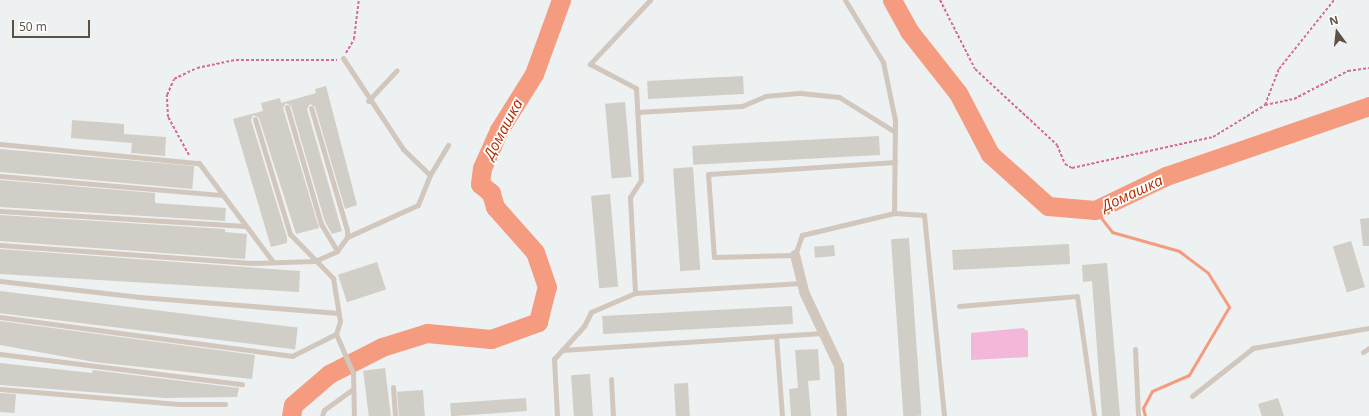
<!DOCTYPE html>
<meta charset="utf-8">
<style>
body{margin:0}
#map{position:relative;width:1369px;height:416px;overflow:hidden;background:#edf1f1;font-family:"Open Sans",sans-serif}
div>[style]{position:absolute}
.green>*{inset:0;background:#f3b7da}
.stream>*{height:3px;margin:-1.5px;padding:0 1.5px;transform-origin:1.5px;border-radius:1.5px;background:#f59b7f}
.river>*{height:19px;margin:-9.5px;padding:0 9.5px;transform-origin:9.5px;border-radius:9.5px;background:#f59b7f}
.building>*{inset:0;background:#d1cec7;transform-origin:0 0}
.path>*{height:2px;margin-top:-1px;transform-origin:0;background:repeating-linear-gradient(90deg,#d56b9c 0 3px,transparent 0 5px)}
.service>*{height:5px;margin:-2.5px;padding:0 2.5px;transform-origin:2.5px;border-radius:2.5px;background:#d2c7bd}
.minor>*{height:10px;margin:-5px;padding:0 5px;transform-origin:5px;border-radius:5px;background:#d2c7bd}
span{translate:-50% -50%;white-space:nowrap;text-align:center;line-height:1.15;-webkit-text-stroke:3.5px #fff;paint-order:stroke}
.water-label{font-size:15px;color:#b42b00;font-style:italic}
.north{position:absolute;left:1317px;top:12px;width:40px;height:40px;-webkit-text-stroke:3px #fff;paint-order:stroke;rotate:345deg;font-size:11px;font-weight:700;line-height:16px;text-align:center;color:#5d5144}
.north::after{content:'';display:block;margin:auto;width:14px;height:18px;background:#5d5144;clip-path:polygon(50% 0,100% 100%,50% 72%,0 100%)}
.scale{position:absolute;left:12px;top:20px;width:78px;height:18px;box-sizing:border-box;border:2px solid #5d5144;border-top:0;padding-left:5px;font-size:12px;line-height:14px;white-space:nowrap;color:#5d5144;-webkit-text-stroke:3px #fff;paint-order:stroke}
</style>
<div id="map">
<div class="green">
<div style="clip-path:polygon(1023px 328px,1028px 331px,1028px 357px,971px 360px,971px 333px)"></div>
</div>
<div class="stream">
<div style="left:1095px;top:210px;width:28px;rotate:52deg"></div>
<div style="left:1112px;top:232px;width:70px;rotate:15.8deg"></div>
<div style="left:1179px;top:251px;width:36px;rotate:37deg"></div>
<div style="left:1208px;top:273px;width:40px;rotate:58deg"></div>
<div style="left:1229px;top:307px;width:79px;rotate:120.5deg"></div>
<div style="left:1189px;top:375px;width:40px;rotate:156.6deg"></div>
<div style="left:1152px;top:391px;width:19px;rotate:118deg"></div>
<div style="left:1143px;top:408px;width:8px;rotate:76deg"></div>
</div>
<div class="river">
<div style="left:892px;top:0;width:35px;rotate:61deg"></div>
<div style="left:909px;top:31px;width:79px;rotate:51.7deg"></div>
<div style="left:958px;top:93px;width:69px;rotate:62.3deg"></div>
<div style="left:990px;top:154px;width:78px;rotate:41.9deg"></div>
<div style="left:1048px;top:206px;width:47px;rotate:4.9deg"></div>
<div style="left:1095px;top:210px;width:79px;rotate:-25.6deg"></div>
<div style="left:1166px;top:176px;width:215px;rotate:-19deg"></div>
<div style="left:291px;top:416px;width:11px;rotate:-80deg"></div>
<div style="left:293px;top:405px;width:48px;rotate:-40.7deg"></div>
<div style="left:329px;top:374px;width:59px;rotate:-27deg"></div>
<div style="left:382px;top:347px;width:47px;rotate:-17.3deg"></div>
<div style="left:427px;top:333px;width:64px;rotate:5.4deg"></div>
<div style="left:491px;top:339px;width:50px;rotate:-19.9deg"></div>
<div style="left:538px;top:322px;width:36px;rotate:-76deg"></div>
<div style="left:547px;top:287px;width:37px;rotate:-109deg"></div>
<div style="left:535px;top:252px;width:60px;rotate:-131.6deg"></div>
<div style="left:495px;top:207px;width:15px;rotate:-106deg"></div>
<div style="left:491px;top:193px;width:14px;rotate:-141deg"></div>
<div style="left:480px;top:184px;width:16px;rotate:-83deg"></div>
<div style="left:482px;top:168px;width:42px;rotate:-65.9deg"></div>
<div style="left:499px;top:130px;width:66px;rotate:-58deg"></div>
<div style="left:534px;top:74px;width:79px;rotate:-70deg"></div>
</div>
<div class="building">
<div style="left:743px;top:76px;width:18px;height:96px;rotate:87deg"></div>
<div style="clip-path:polygon(326px 86px,357px 205px,345px 209px,315px 107px,310px 104px,307px 109px,342px 231px,332px 234px,325px 222px,291px 106px,286px 103px,283px 108px,319px 228px,296px 234px,259px 118px,253px 115px,251px 120px,287px 237px,287px 243px,271px 247px,233px 119px,263px 111px,261px 103px,280px 98px,281px 103px,316px 93px,315px 89px)"></div>
<div style="left:625px;top:102px;width:75px;height:20px;rotate:85deg"></div>
<div style="clip-path:polygon(72px 120px,124px 124px,124px 134px,166px 137px,165px 156px,131px 153px,132px 143px,71px 138px)"></div>
<div style="left:879px;top:136px;width:19px;height:187px;rotate:87deg"></div>
<div style="left:0;top:149px;width:195px;height:23px;rotate:5deg"></div>
<div style="left:693px;top:167px;width:103px;height:20px;rotate:86deg"></div>
<div style="clip-path:polygon(0 180px,155px 193px,155px 203px,226px 208px,225px 221px,0 207px)"></div>
<div style="left:610px;top:194px;width:93px;height:19px;rotate:85deg"></div>
<div style="clip-path:polygon(0 215px,225px 229px,225px 232px,247px 234px,245px 259px,0 241px)"></div>
<div style="clip-path:polygon(1369px 218px,1369px 246px,1363px 246px,1360px 219px)"></div>
<div style="left:909px;top:238px;width:178px;height:18px;rotate:86deg"></div>
<div style="left:1351px;top:241px;width:48px;height:19px;rotate:73deg"></div>
<div style="left:1069px;top:244px;width:20px;height:117px;rotate:87deg"></div>
<div style="left:834px;top:245px;width:11px;height:20px;rotate:85deg"></div>
<div style="clip-path:polygon(0 249px,300px 271px,299px 292px,0 274px)"></div>
<div style="left:377px;top:262px;width:29px;height:41px;rotate:72deg"></div>
<div style="clip-path:polygon(1107px 263px,1120px 416px,1102px 416px,1092px 281px,1083px 282px,1082px 265px)"></div>
<div style="left:0;top:291px;width:300px;height:22px;rotate:7deg"></div>
<div style="left:792px;top:306px;width:18px;height:190px;rotate:87deg"></div>
<div style="clip-path:polygon(0 321px,255px 355px,252px 379px,94px 362px,0 345px)"></div>
<div style="clip-path:polygon(818px 349px,820px 380px,808px 381px,811px 416px,791px 416px,789px 389px,798px 388px,795px 350px)"></div>
<div style="clip-path:polygon(0 363px,92px 373px,93px 370px,239px 388px,237px 397px,165px 398px,0 385px)"></div>
<div style="left:385px;top:368px;width:48px;height:22px;rotate:83deg"></div>
<div style="left:590px;top:374px;width:42px;height:19px;rotate:86deg"></div>
<div style="left:688px;top:383px;width:33px;height:14px;rotate:87deg"></div>
<div style="left:423px;top:390px;width:26px;height:26px;rotate:86deg"></div>
<div style="left:0;top:393px;width:16px;height:19px;rotate:4deg"></div>
<div style="left:526px;top:398px;width:13px;height:76px;rotate:86deg"></div>
<div style="clip-path:polygon(1278px 398px,1284px 416px,1262px 416px,1258px 404px)"></div>
</div>
<div class="path">
<div style="left:940px;top:0;width:77px;rotate:63.1deg"></div>
<div style="left:975px;top:69px;width:112px;rotate:42.8deg"></div>
<div style="left:1057px;top:145px;width:21px;rotate:67deg"></div>
<div style="left:1065px;top:164px;width:8px;rotate:30deg"></div>
<div style="left:1072px;top:168px;width:144px;rotate:-12.4deg"></div>
<div style="left:1213px;top:137px;width:61px;rotate:-31.6deg"></div>
<div style="left:1265px;top:105px;width:39px;rotate:-69deg"></div>
<div style="left:1279px;top:69px;width:88px;rotate:-51.4deg"></div>
<div style="left:346px;top:53px;width:16px;rotate:-60deg"></div>
<div style="left:354px;top:39px;width:39px;rotate:-83deg"></div>
<div style="left:1265px;top:105px;width:30px;rotate:-12deg"></div>
<div style="left:1294px;top:99px;width:61px;rotate:-27.4deg"></div>
<div style="left:1348px;top:71px;width:21px;rotate:-8deg"></div>
<div style="left:189px;top:155px;width:43px;rotate:-118.9deg"></div>
<div style="left:168px;top:117px;width:22px;rotate:-93deg"></div>
<div style="left:167px;top:95px;width:17px;rotate:-66deg"></div>
<div style="left:174px;top:79px;width:25px;rotate:-26deg"></div>
<div style="left:197px;top:68px;width:40px;rotate:-12deg"></div>
<div style="left:236px;top:60px;width:101px"></div>
</div>
<div class="service">
<div style="left:650px;top:0;width:88px;rotate:133.2deg"></div>
<div style="left:590px;top:64px;width:52px;rotate:27.6deg"></div>
<div style="left:636px;top:88px;width:92px;rotate:86.9deg"></div>
<div style="left:641px;top:180px;width:20px;rotate:123deg"></div>
<div style="left:630px;top:197px;width:96px;rotate:87deg"></div>
<div style="left:635px;top:293px;width:167px;rotate:-3.4deg"></div>
<div style="left:845px;top:0;width:73px;rotate:58.5deg"></div>
<div style="left:883px;top:62px;width:59px;rotate:78.3deg"></div>
<div style="left:895px;top:120px;width:93px;rotate:90.6deg"></div>
<div style="left:343px;top:58px;width:109px;rotate:56.6deg"></div>
<div style="left:403px;top:149px;width:37px;rotate:44deg"></div>
<div style="left:430px;top:175px;width:32px;rotate:112deg"></div>
<div style="left:418px;top:205px;width:78px;rotate:155.7deg"></div>
<div style="left:368px;top:101px;width:42px;rotate:-46.9deg"></div>
<div style="left:287px;top:107px;width:122px;rotate:73.8deg"></div>
<div style="left:321px;top:224px;width:31px;rotate:59deg"></div>
<div style="left:637px;top:112px;width:105px;rotate:-3.3deg"></div>
<div style="left:742px;top:106px;width:25px;rotate:-23deg"></div>
<div style="left:765px;top:96px;width:36px;rotate:-5deg"></div>
<div style="left:801px;top:93px;width:38px;rotate:6deg"></div>
<div style="left:839px;top:97px;width:66px;rotate:32deg"></div>
<div style="left:255px;top:119px;width:120px;rotate:73.1deg"></div>
<div style="left:290px;top:234px;width:62px;rotate:45.7deg"></div>
<div style="left:333px;top:278px;width:44px;rotate:80.8deg"></div>
<div style="left:340px;top:321px;width:14px;rotate:107deg"></div>
<div style="left:336px;top:334px;width:43px;rotate:66.4deg"></div>
<div style="left:353px;top:373px;width:43px;rotate:88.7deg"></div>
<div style="left:0;top:144px;width:200px;rotate:5.5deg"></div>
<div style="left:199px;top:163px;width:124px;rotate:53.2deg"></div>
<div style="left:895px;top:162px;width:187px;rotate:176.3deg"></div>
<div style="left:708px;top:174px;width:83px;rotate:85.9deg"></div>
<div style="left:714px;top:257px;width:81px;rotate:-1.4deg"></div>
<div style="left:795px;top:255px;width:21px;rotate:-71deg"></div>
<div style="left:802px;top:235px;width:95px;rotate:-13.4deg"></div>
<div style="left:894px;top:213px;width:30px;rotate:4deg"></div>
<div style="left:924px;top:215px;width:202px;rotate:84.3deg"></div>
<div style="left:430px;top:175px;width:35px;rotate:-59deg"></div>
<div style="left:0;top:176px;width:224px;rotate:4.9deg"></div>
<div style="left:0;top:211px;width:246px;rotate:3.5deg"></div>
<div style="left:0;top:245px;width:252px;rotate:4.1deg"></div>
<div style="left:251px;top:263px;width:64px;rotate:-1.8deg"></div>
<div style="left:315px;top:261px;width:24px;rotate:-24deg"></div>
<div style="left:337px;top:251px;width:17px;rotate:-54deg"></div>
<div style="left:347px;top:237px;width:7px;rotate:-90deg"></div>
<div style="left:347px;top:230px;width:127px;rotate:-106.4deg"></div>
<div style="left:0;top:281px;width:141px;rotate:6.5deg"></div>
<div style="left:140px;top:297px;width:199px;rotate:4.6deg"></div>
<div style="left:959px;top:306px;width:118px;rotate:-4.8deg"></div>
<div style="left:1077px;top:296px;width:121px;rotate:81.9deg"></div>
<div style="left:0;top:317px;width:295px;rotate:7.6deg"></div>
<div style="left:292px;top:356px;width:49px;rotate:-26.6deg"></div>
<div style="left:776px;top:336px;width:47px;rotate:-3.7deg"></div>
<div style="left:1135px;top:349px;width:67px;rotate:87.4deg"></div>
<div style="left:562px;top:350px;width:214px;rotate:-3.7deg"></div>
<div style="left:776px;top:336px;width:80px;rotate:85.7deg"></div>
<div style="left:1363px;top:352px;width:7px;rotate:-34deg"></div>
<div style="left:0;top:354px;width:244px;rotate:7.1deg"></div>
<div style="left:611px;top:379px;width:37px;rotate:87deg"></div>
<div style="left:393px;top:387px;width:29px;rotate:86deg"></div>
<div style="left:0;top:389px;width:179px;rotate:4.8deg"></div>
<div style="left:178px;top:404px;width:47px"></div>
<div style="left:1192px;top:396px;width:78px;rotate:-38.2deg"></div>
<div style="left:1253px;top:348px;width:118px;rotate:-9.8deg"></div>
<div style="left:322px;top:416px;width:6px;rotate:-72deg"></div>
<div style="left:324px;top:410px;width:34px;rotate:-36deg"></div>
<div style="left:557px;top:416px;width:57px;rotate:-93deg"></div>
<div style="left:554px;top:359px;width:45px;rotate:-47.7deg"></div>
<div style="left:584px;top:326px;width:16px;rotate:-63deg"></div>
<div style="left:591px;top:312px;width:48px;rotate:-23.4deg"></div>
</div>
<div class="minor">
<div style="left:795px;top:255px;width:38px;rotate:76deg"></div>
<div style="left:804px;top:292px;width:82px;rotate:64.7deg"></div>
<div style="left:839px;top:366px;width:50px;rotate:86.6deg"></div>
</div>
<div class="water-label">
<span style="left:503px;top:129px;rotate:-62deg">Домашка</span>
<span style="left:1132px;top:193px;rotate:-25deg">Домашка</span>
</div>
<div class="north">N</div>
<div class="scale">50 m</div>
</div>
